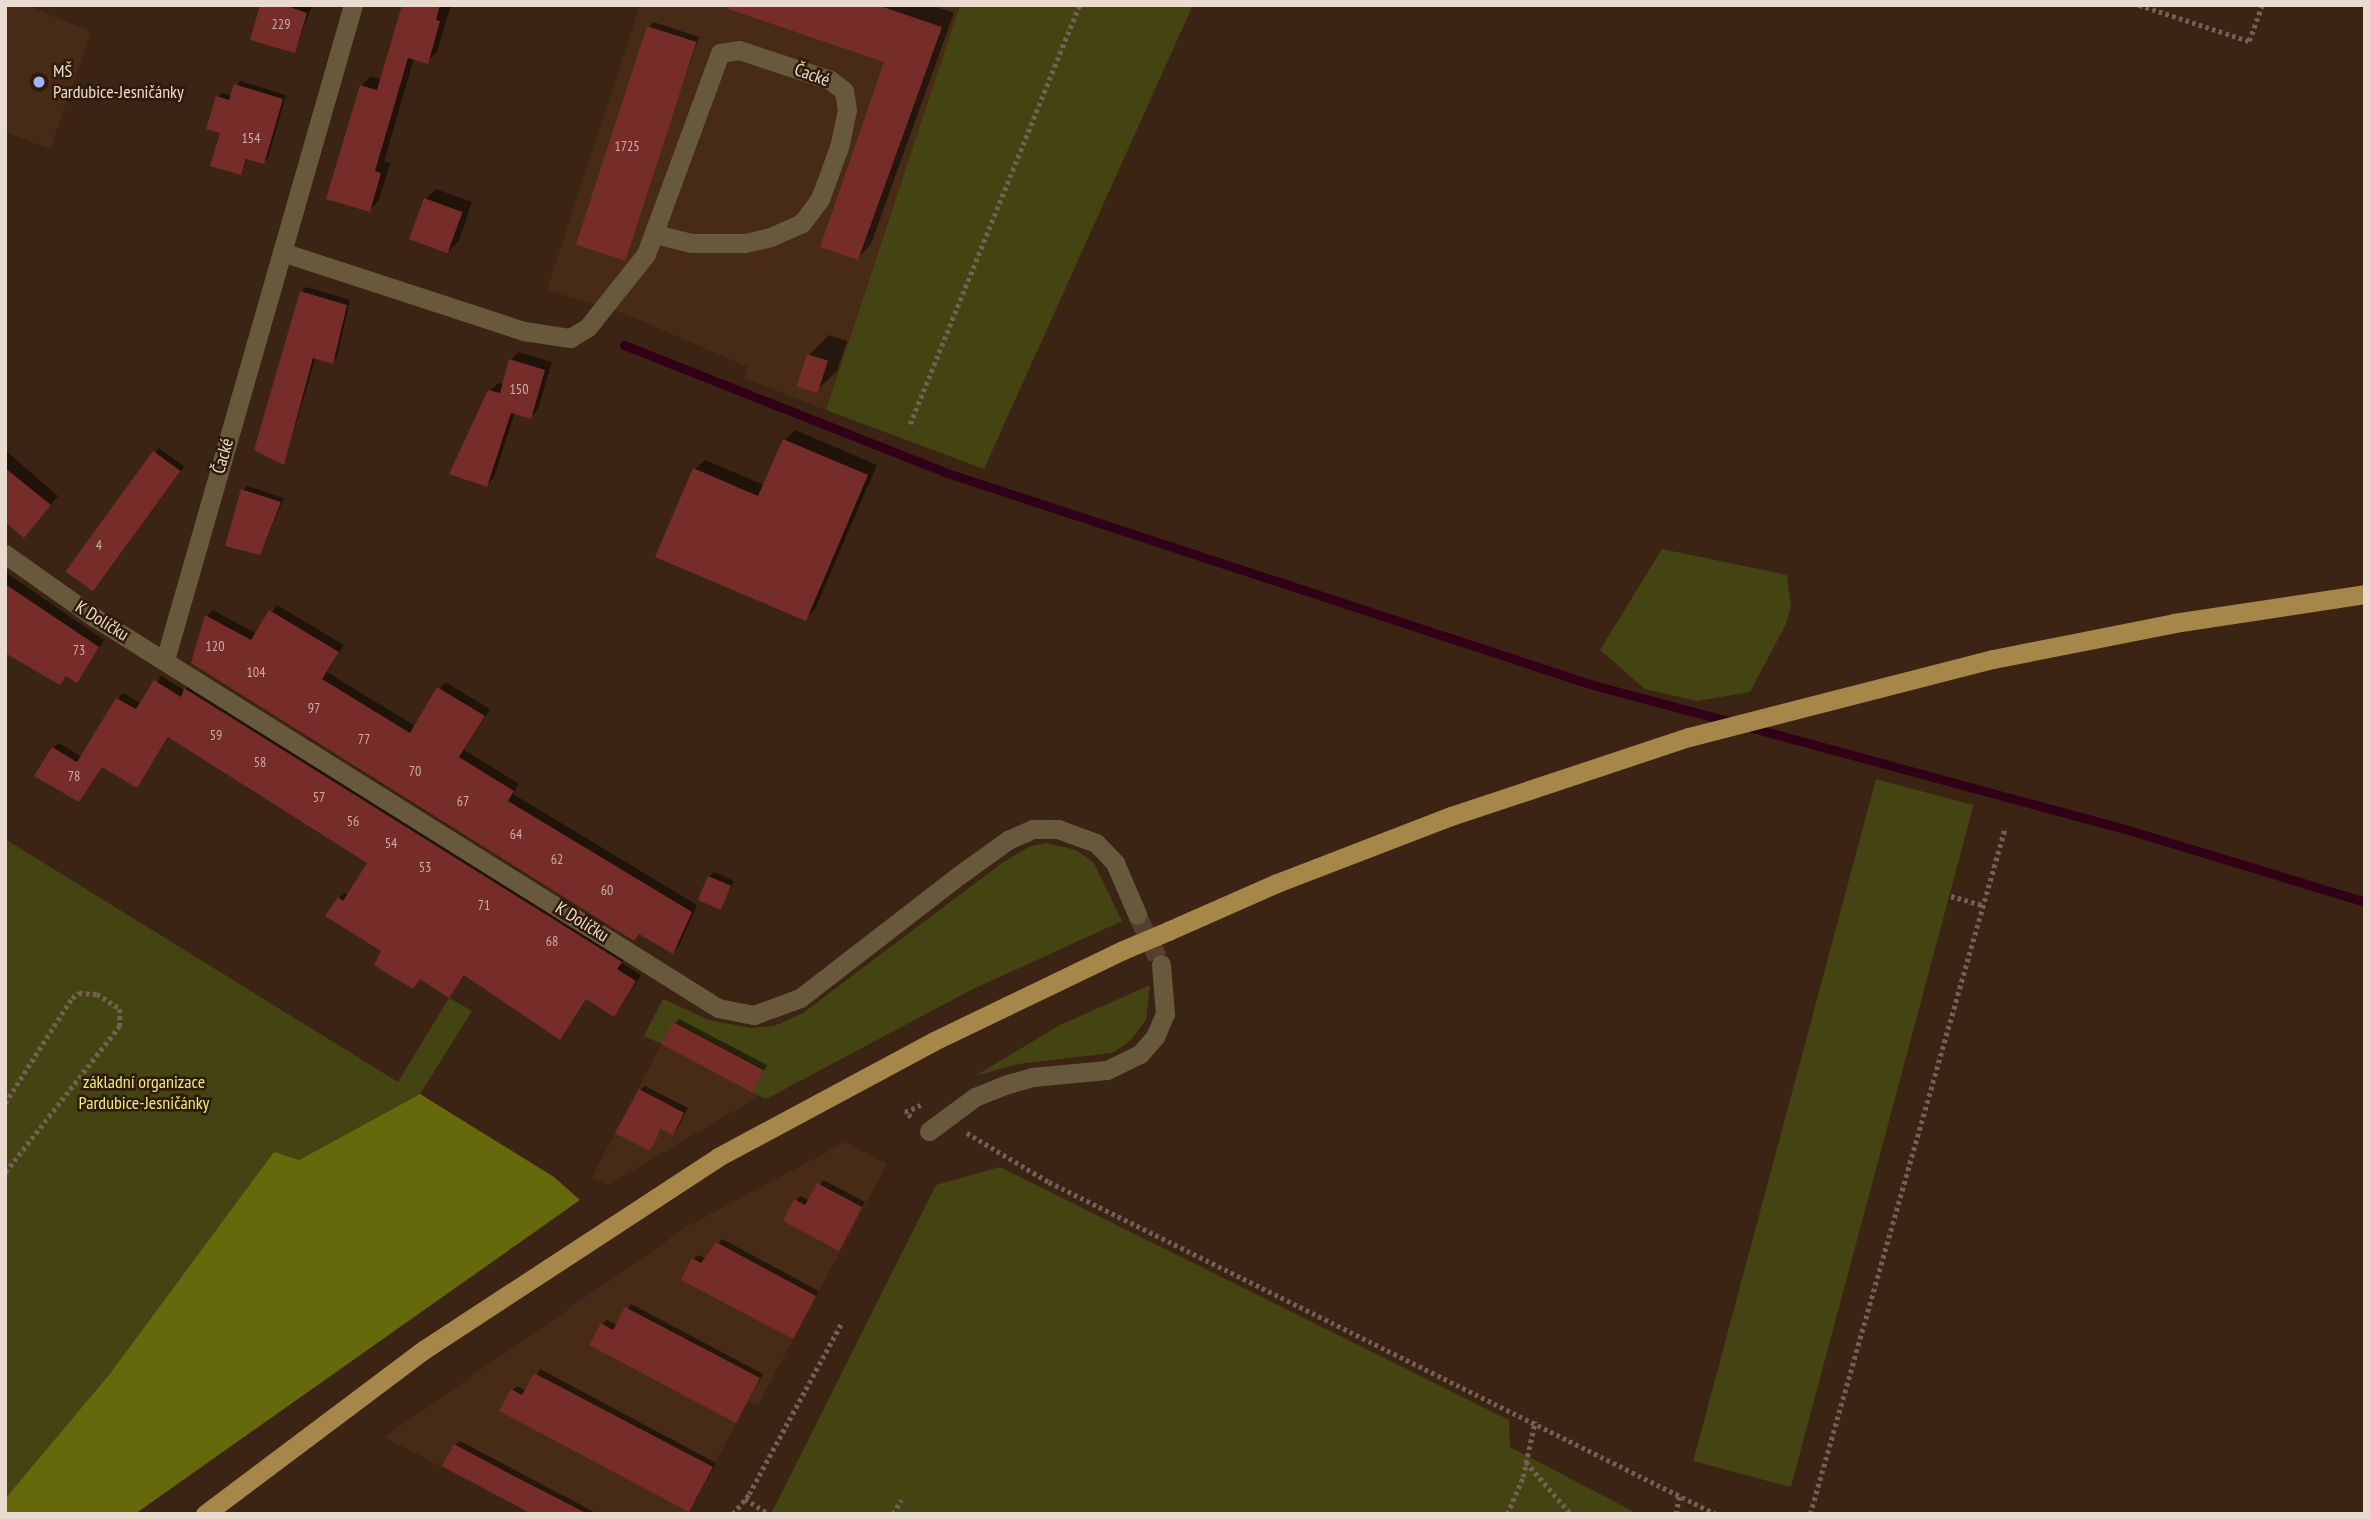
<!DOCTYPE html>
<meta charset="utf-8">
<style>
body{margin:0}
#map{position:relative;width:2370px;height:1519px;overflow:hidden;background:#3b2414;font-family:"PT Sans Narrow",sans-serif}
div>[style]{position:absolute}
.built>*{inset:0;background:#472b17}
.green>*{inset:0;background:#434412;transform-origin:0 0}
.forest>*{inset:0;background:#66680c}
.shadow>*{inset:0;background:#0007;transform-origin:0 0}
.stream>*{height:9px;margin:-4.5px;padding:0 4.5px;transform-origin:4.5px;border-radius:4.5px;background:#310016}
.building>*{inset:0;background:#762c28;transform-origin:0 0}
.minor-tunnel>*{height:19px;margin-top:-9.5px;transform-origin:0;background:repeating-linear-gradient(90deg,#553f30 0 19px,transparent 0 29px)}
.path>*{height:4.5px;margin-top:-2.25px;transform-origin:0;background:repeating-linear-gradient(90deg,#756153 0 3.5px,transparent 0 7px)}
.minor>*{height:19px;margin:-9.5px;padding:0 9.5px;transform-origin:9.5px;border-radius:9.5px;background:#68593c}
.primary>*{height:19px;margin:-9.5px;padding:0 9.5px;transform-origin:9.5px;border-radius:9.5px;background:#a68749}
.primary-bridge>*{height:19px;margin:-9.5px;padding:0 9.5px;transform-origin:9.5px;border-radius:9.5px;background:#a68749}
.dots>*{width:19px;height:19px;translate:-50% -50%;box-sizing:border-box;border:4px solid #301a0a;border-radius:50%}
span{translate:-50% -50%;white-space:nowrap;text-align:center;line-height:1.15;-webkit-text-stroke:5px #301a0a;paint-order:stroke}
.number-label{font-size:14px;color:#cdafa7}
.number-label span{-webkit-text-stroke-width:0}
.poi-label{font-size:18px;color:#eadbd1}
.left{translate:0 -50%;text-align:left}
.street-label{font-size:18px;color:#eadbd1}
.park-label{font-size:18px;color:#e9ed7e}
.frame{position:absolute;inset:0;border:7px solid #eadbd1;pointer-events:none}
</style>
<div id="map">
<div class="built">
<div style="clip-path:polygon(5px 5px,27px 5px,91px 32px,50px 149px,5px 132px)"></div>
<div style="clip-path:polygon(640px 5px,960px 5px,826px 410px,744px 378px,748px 367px,628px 315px,547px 290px)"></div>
<div style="clip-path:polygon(673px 1022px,785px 1081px,608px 1185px,592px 1177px)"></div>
<div style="clip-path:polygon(845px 1142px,887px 1164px,758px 1405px,748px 1401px,688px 1514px,532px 1514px,384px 1437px,688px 1226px)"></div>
</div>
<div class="green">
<div style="clip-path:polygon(960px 5px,1193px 5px,984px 469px,826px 410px)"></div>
<div style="clip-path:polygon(1662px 549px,1787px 575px,1791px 607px,1786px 624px,1750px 692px,1697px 701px,1645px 689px,1600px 650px)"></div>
<div style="left:1876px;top:779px;width:101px;height:706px;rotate:15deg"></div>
<div style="clip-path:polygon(5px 839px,398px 1082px,449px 998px,472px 1011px,420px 1094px,299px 1160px,5px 1499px)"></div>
<div style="clip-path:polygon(1046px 843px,1076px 850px,1094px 863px,1122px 921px,971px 990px,766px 1099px,752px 1092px,763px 1069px,674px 1022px,662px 1044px,644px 1036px,663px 999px,709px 1020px,751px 1028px,774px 1026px,803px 1013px,1002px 863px,1031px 846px)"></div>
<div style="clip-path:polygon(1150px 985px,1146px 1020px,1130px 1041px,1112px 1053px,1018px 1064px,975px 1076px,1060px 1025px)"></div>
<div style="clip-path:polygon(1000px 1167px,1509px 1420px,1510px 1447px,1638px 1514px,771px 1514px,936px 1185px)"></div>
</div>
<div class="forest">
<div style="clip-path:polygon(420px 1094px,554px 1177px,580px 1200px,135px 1514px,5px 1514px,5px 1499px,109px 1375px,274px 1152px,299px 1160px)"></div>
</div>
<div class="shadow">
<div style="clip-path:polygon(264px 5px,312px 5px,295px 51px)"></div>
<div style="clip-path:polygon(404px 5px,451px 5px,437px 52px,427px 62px,414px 58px,384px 162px,390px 163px,379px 200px,369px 210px,361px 86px,371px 76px,382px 80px)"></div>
<div style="clip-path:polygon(722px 5px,930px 5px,954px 13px,871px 244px,858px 258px,886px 60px)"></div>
<div style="clip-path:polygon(653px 22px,699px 37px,623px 258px,649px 27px)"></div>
<div style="clip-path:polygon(240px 81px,286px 95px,268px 158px,264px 162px,248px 158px,241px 173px,222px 132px,218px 97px,222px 93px,232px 96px)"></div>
<div style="clip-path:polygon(436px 189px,472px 202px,459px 241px,449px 251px,426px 199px)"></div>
<div style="clip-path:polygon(306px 287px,350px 300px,337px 357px,332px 362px,316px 357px,284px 463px,301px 292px)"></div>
<div style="clip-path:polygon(829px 335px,847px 341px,837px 371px,816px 391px,809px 355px)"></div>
<div style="clip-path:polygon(518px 352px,552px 362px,538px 409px,531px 417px,515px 412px,494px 477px,487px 485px,490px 391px,498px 383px,504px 384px,511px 360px)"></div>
<div style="clip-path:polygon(795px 430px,877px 465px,815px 609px,805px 619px,695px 469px,705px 460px,764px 485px,785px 440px)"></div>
<div style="left:159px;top:448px;width:31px;height:153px;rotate:36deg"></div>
<div style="clip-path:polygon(5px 450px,58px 496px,32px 528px,5px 520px)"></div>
<div style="clip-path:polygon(247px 486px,284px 498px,260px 554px,243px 490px)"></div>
<div style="clip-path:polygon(5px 572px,104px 640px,77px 680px,5px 637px)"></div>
<div style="clip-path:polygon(277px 605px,344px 645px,327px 672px,415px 726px,445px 682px,490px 709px,464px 750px,519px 784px,513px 794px,697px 905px,679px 946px,673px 952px,207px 616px,213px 610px,257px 634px)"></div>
<div style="clip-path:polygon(161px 676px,184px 690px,191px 683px,626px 956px,622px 963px,641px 975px,619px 1009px,613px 1015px,587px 998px,560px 1038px,465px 974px,449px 996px,421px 978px,413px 987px,339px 898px,345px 893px,349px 895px,369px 862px,170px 736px,136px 786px,103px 765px,79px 800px,53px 748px,59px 743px,82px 757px,118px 699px,123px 693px,142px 704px)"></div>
<div style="clip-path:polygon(714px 872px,734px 881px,720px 908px,709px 877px)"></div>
<div style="clip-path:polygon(679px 1019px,767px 1065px,756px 1085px,752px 1090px,675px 1023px)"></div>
<div style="clip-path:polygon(645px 1086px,688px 1108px,677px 1129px,672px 1133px,662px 1128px,649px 1149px,640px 1090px)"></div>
<div style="clip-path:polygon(823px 1180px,865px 1202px,839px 1249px,796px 1200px,800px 1196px,810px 1201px)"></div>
<div style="clip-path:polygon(722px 1239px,819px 1291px,792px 1337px,694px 1259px,698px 1255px,706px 1259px)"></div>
<div style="clip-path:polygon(631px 1304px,763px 1374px,736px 1421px,602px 1324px,607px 1320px,617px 1325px)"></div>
<div style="clip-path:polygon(540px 1369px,716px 1463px,693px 1505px,689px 1510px,512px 1390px,517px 1386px,526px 1391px)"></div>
<div style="clip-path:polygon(460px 1441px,598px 1514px,536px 1514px,455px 1445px)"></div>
</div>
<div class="stream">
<div style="left:624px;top:345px;width:344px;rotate:21.6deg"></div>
<div style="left:944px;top:472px;width:683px;rotate:18.17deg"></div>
<div style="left:1593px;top:685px;width:144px;rotate:14.9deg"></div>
<div style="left:1749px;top:727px;width:386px;rotate:15.2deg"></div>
<div style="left:2122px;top:828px;width:254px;rotate:16.9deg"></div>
</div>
<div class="building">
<div style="clip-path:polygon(260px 5px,284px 5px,307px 13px,295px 53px,250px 40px)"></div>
<div style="clip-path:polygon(402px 5px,440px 5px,436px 20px,440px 21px,428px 64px,408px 58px,375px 171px,381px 173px,370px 212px,326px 199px,360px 85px,377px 90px)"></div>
<div style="clip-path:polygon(729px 5px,877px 5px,942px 27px,858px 260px,820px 247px,884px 62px,728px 9px)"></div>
<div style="left:647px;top:26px;width:52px;height:230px;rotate:18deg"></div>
<div style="clip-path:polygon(234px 84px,283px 99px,264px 164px,246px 159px,241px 175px,210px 166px,220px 133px,206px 129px,216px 96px,229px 100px)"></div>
<div style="left:424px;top:198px;width:41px;height:44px;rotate:20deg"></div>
<div style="clip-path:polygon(300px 291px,347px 305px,333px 364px,313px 358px,284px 465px,254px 450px)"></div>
<div style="left:807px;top:354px;width:22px;height:34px;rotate:18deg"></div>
<div style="clip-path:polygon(509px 359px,545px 370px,531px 419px,511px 413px,487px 487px,449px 474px,488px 390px,500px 393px)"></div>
<div style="clip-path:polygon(783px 439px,868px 475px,806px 621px,655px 557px,693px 468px,758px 496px)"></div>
<div style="left:153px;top:451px;width:34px;height:149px;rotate:36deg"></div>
<div style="clip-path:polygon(5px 468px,51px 505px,24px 538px,5px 522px)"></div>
<div style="clip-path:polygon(241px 489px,281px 502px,260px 555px,225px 546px)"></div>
<div style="clip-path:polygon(5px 584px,99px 647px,77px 683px,66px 676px,60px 685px,5px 653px)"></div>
<div style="clip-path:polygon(269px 610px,339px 652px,322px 679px,410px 733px,437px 687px,485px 716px,459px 757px,514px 791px,508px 801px,692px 912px,673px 954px,639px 934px,634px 941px,191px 663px,205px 615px,251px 640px)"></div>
<div style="clip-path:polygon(154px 680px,181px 697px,184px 688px,622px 962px,617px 969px,636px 981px,614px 1017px,586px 999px,560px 1040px,464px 975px,449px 998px,420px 979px,413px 989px,391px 976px,374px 965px,381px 951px,325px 916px,338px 897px,343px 901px,367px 863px,168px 737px,137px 788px,102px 767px,79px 802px,34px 776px,52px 747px,77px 762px,116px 698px,136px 709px)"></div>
<div style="left:708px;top:876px;width:25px;height:26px;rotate:23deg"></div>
<div style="left:673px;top:1022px;width:103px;height:25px;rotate:28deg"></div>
<div style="clip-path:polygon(639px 1089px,684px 1113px,673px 1135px,661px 1129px,650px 1151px,615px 1133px)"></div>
<div style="clip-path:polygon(817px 1183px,862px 1207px,839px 1251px,783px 1221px,794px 1199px,805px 1205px)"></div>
<div style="clip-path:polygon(716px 1242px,816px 1296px,793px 1339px,681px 1280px,692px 1258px,701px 1263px)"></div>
<div style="clip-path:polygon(625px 1307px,760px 1378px,736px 1423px,589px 1345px,601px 1323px,613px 1330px)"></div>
<div style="clip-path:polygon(534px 1373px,713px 1467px,689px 1512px,499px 1411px,511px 1389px,522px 1395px)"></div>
<div style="clip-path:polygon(454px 1444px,510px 1474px,588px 1514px,532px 1514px,519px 1507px,442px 1466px)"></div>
</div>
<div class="minor-tunnel">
<div style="left:1137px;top:914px;width:55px;rotate:64.4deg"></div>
</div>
<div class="path">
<div style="left:2139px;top:5px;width:116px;rotate:18.1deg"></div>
<div style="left:2249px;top:41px;width:38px;rotate:-70deg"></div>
<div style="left:910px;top:424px;width:452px;rotate:-68deg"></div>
<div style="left:1951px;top:896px;width:33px;rotate:16deg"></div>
<div style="left:5px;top:1103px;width:125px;rotate:-57.5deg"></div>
<div style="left:72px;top:998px;width:9px;rotate:-36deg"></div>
<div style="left:79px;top:993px;width:18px;rotate:3deg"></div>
<div style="left:97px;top:994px;width:27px;rotate:33deg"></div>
<div style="left:120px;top:1009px;width:17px;rotate:90deg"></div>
<div style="left:120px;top:1026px;width:187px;rotate:128deg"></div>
<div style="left:911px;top:1117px;width:8px;rotate:-140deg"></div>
<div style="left:905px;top:1112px;width:17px;rotate:-24deg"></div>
<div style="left:967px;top:1133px;width:96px;rotate:30.9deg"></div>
<div style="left:1049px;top:1182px;width:745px;rotate:26.46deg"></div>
<div style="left:1526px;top:1462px;width:69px;rotate:49.1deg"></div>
<div style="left:745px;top:1499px;width:28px;rotate:32deg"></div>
<div style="left:733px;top:1514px;width:26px;rotate:-51deg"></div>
<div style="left:749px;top:1494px;width:196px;rotate:-61.6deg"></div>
<div style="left:893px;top:1514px;width:16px;rotate:-60deg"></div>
<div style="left:1507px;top:1514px;width:40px;rotate:-66.6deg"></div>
<div style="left:1523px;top:1477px;width:57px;rotate:-77.9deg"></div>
<div style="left:1676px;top:1514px;width:20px;rotate:-81deg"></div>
<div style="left:1810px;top:1514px;width:713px;rotate:-74.13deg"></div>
</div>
<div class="minor">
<div style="left:282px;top:252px;width:255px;rotate:18.1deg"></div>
<div style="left:524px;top:331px;width:47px;rotate:8.7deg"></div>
<div style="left:570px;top:338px;width:21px;rotate:-31deg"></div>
<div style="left:588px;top:327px;width:93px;rotate:-51.5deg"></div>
<div style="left:646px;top:254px;width:214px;rotate:-69.8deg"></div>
<div style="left:720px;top:53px;width:19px;rotate:-9deg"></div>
<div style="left:739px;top:50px;width:96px;rotate:18.2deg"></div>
<div style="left:830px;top:80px;width:18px;rotate:38deg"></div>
<div style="left:844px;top:91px;width:19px;rotate:81deg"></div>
<div style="left:847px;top:110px;width:38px;rotate:102deg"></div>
<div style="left:839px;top:147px;width:55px;rotate:110.1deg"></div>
<div style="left:820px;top:199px;width:30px;rotate:127deg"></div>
<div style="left:802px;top:223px;width:34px;rotate:156deg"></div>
<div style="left:771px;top:237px;width:28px;rotate:167deg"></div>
<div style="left:744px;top:243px;width:53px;rotate:180deg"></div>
<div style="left:691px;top:243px;width:37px;rotate:-166deg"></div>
<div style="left:5px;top:554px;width:109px;rotate:35.3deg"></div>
<div style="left:94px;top:617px;width:736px;rotate:32.07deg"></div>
<div style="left:718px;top:1008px;width:37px;rotate:11deg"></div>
<div style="left:754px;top:1015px;width:49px;rotate:-20.3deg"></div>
<div style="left:800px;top:998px;width:200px;rotate:-37.7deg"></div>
<div style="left:958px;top:876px;width:62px;rotate:-35.8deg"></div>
<div style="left:1008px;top:840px;width:27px;rotate:-24deg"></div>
<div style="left:1033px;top:829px;width:25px"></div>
<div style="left:1058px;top:829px;width:40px;rotate:20.2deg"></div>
<div style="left:1096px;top:843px;width:28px;rotate:46deg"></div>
<div style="left:1115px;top:863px;width:56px;rotate:66.7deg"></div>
<div style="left:165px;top:660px;width:681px;rotate:-73.99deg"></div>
<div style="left:929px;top:1131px;width:57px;rotate:-36.5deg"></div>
<div style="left:975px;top:1097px;width:35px;rotate:-22deg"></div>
<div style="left:1008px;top:1084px;width:25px;rotate:-16deg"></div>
<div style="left:1032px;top:1077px;width:75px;rotate:-5.3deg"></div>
<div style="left:1107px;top:1070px;width:37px;rotate:-26deg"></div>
<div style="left:1140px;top:1054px;width:23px;rotate:-49deg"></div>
<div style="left:1155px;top:1037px;width:25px;rotate:-67deg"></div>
<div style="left:1165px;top:1014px;width:50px;rotate:-94.6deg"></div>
</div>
<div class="primary">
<div style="left:1168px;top:931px;width:119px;rotate:-23.8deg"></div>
<div style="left:1277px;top:883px;width:186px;rotate:-21.1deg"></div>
<div style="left:1451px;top:816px;width:251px;rotate:-18.4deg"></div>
<div style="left:1689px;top:737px;width:314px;rotate:-14.4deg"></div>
<div style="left:1993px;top:659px;width:185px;rotate:-11.2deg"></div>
<div style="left:2174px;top:623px;width:193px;rotate:-8.6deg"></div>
<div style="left:205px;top:1514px;width:275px;rotate:-36.9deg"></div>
<div style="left:425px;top:1349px;width:350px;rotate:-33.2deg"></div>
<div style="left:718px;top:1157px;width:245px;rotate:-28.2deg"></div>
<div style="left:934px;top:1041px;width:210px;rotate:-25.7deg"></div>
</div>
<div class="primary-bridge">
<div style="left:1123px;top:950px;width:49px;rotate:-22.9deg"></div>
</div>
<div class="dots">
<div style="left:39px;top:82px;background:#a0b3fd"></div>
</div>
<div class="number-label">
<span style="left:281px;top:24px">229</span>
<span style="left:251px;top:138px">154</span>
<span style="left:627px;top:146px">1725</span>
<span style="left:519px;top:389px">150</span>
<span style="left:99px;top:545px">4</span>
<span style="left:215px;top:646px">120</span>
<span style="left:79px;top:650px">73</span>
<span style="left:256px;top:672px">104</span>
<span style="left:314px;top:708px">97</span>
<span style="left:216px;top:735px">59</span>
<span style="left:364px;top:739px">77</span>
<span style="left:260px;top:762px">58</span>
<span style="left:415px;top:771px">70</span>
<span style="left:74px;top:776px">78</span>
<span style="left:319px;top:797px">57</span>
<span style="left:463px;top:801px">67</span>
<span style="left:353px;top:821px">56</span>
<span style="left:516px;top:834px">64</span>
<span style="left:391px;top:843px">54</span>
<span style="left:557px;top:859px">62</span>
<span style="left:425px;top:867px">53</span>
<span style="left:607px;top:890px">60</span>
<span style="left:484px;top:905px">71</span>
<span style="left:552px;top:941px">68</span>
</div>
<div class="poi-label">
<span class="left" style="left:53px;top:82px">MŠ<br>Pardubice-Jesničánky</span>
</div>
<div class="street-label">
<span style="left:812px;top:75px;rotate:20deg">Čacké</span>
<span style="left:223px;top:456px;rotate:-74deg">Čacké</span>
<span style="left:102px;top:621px;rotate:32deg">K Dolíčku</span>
<span style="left:582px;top:922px;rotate:32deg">K Dolíčku</span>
</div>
<div class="park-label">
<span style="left:144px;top:1093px">základní organizace<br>Pardubice-Jesničánky</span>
</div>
<div class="frame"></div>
</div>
